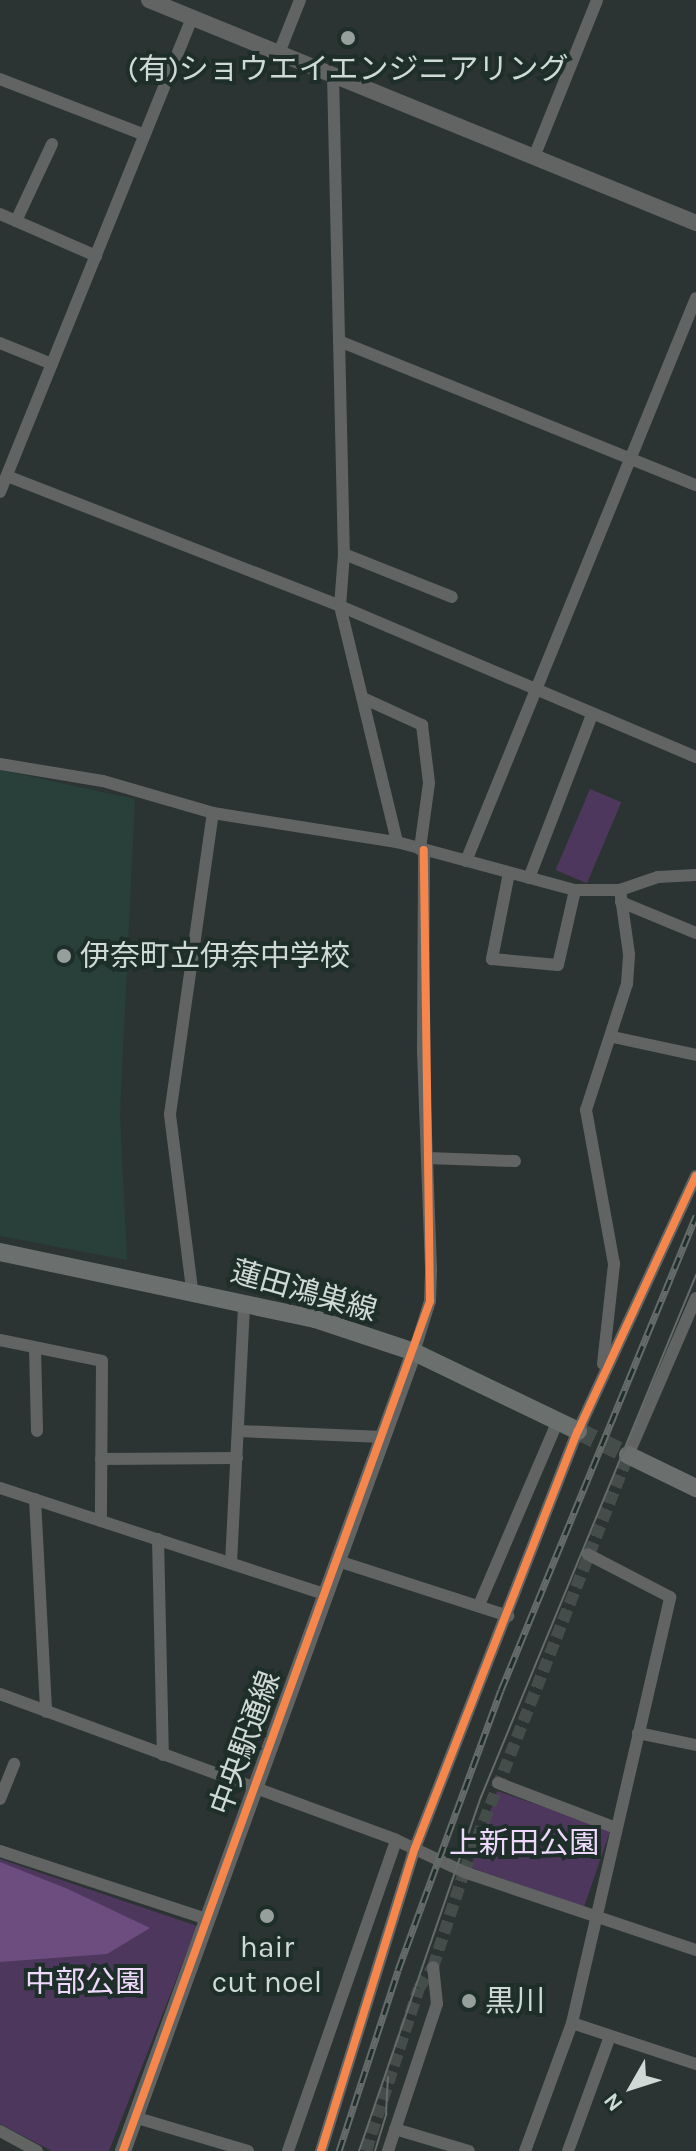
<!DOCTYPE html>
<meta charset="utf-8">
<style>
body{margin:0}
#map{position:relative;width:696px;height:2151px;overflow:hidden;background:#2b3432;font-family:Karla,"Noto Sans JP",sans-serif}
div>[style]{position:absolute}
.built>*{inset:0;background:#29403a}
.green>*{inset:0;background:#4e375c;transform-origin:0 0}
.forest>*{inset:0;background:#6d4c7f}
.minor-tunnel>*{height:12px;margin-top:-6px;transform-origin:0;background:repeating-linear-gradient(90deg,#444d4a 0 12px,transparent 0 18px)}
.secondary-tunnel>*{height:18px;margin-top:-9px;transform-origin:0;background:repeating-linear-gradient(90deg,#444d4a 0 18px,transparent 0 27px)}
.minor>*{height:12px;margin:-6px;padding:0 6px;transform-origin:6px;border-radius:6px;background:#616463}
.tertiary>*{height:16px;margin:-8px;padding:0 8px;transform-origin:8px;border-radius:8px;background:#616463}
.secondary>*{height:18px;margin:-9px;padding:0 9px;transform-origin:9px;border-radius:9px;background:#6b706e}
.tram>*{height:2px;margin:-1px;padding:0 1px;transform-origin:1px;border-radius:1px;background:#656b69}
.rail>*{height:7px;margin-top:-3.5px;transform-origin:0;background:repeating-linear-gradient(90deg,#1e2e29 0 12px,#656b69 0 24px);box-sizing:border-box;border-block:2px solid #656b69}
.cycleway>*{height:8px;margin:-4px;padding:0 4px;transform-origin:4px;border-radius:4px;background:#f5874c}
.dots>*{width:22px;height:22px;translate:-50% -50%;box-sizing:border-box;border:4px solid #1e2e29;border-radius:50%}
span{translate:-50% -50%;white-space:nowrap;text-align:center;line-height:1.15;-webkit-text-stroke:8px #1e2e29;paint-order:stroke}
.poi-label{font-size:30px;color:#cfd9d5}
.left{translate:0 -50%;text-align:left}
.street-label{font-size:30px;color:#cfd9d5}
.park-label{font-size:30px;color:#eed8fb}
.north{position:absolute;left:592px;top:2047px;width:80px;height:80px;-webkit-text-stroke:6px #1e2e29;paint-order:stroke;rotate:231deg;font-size:22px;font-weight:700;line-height:32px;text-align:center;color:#cfd9d5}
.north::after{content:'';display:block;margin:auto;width:28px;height:36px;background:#cfd9d5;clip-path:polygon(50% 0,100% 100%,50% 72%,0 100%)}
</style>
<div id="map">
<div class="built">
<div style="clip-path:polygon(0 770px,135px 799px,120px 1114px,127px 1260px,0 1236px)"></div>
</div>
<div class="green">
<div style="left:590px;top:789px;width:34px;height:88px;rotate:23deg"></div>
<div style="left:497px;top:1791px;width:120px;height:81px;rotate:19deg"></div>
<div style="clip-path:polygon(0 1859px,197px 1926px,109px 2151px,52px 2151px,0 2124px)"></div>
</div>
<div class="forest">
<div style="clip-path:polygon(0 1862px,68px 1889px,150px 1928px,107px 1954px,0 1962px)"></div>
</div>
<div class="minor-tunnel">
<div style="left:366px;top:2151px;width:171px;rotate:-72deg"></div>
<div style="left:419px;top:1988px;width:25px;rotate:-56deg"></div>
<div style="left:433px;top:1967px;width:100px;rotate:-71.9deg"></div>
<div style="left:464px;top:1872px;width:448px;rotate:-68.5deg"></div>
</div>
<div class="secondary-tunnel">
<div style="left:578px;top:1431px;width:55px;rotate:25.6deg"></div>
</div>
<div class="minor">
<div style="left:279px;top:53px;width:57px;rotate:-68.4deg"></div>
<div style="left:333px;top:74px;width:480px;rotate:88.7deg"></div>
<div style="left:344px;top:554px;width:52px;rotate:94.4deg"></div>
<div style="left:340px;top:606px;width:243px;rotate:76.4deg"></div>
<div style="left:0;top:79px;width:155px;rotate:21.1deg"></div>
<div style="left:534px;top:157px;width:169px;rotate:-68.1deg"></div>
<div style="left:0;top:214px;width:105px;rotate:23.6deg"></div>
<div style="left:16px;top:221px;width:85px;rotate:-64.9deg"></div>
<div style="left:339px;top:341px;width:385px;rotate:22deg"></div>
<div style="left:0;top:343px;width:56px;rotate:22deg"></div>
<div style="left:7px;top:476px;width:357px;rotate:21.3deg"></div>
<div style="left:340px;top:606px;width:387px;rotate:23deg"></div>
<div style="left:0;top:492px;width:511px;rotate:-67.95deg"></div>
<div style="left:344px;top:554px;width:116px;rotate:21.7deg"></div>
<div style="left:365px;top:699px;width:63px;rotate:24.5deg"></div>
<div style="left:422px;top:725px;width:58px;rotate:83.1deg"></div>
<div style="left:429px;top:783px;width:67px;rotate:97.8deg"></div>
<div style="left:0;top:764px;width:104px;rotate:9.4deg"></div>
<div style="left:103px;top:781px;width:115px;rotate:16.2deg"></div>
<div style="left:213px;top:813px;width:186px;rotate:9deg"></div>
<div style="left:397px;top:842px;width:184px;rotate:15.1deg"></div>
<div style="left:575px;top:890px;width:45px"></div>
<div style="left:620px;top:890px;width:40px;rotate:-18.9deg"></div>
<div style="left:658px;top:877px;width:38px;rotate:-3deg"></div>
<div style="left:466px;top:861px;width:608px;rotate:-67.78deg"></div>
<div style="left:509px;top:873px;width:88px;rotate:101.2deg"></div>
<div style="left:492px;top:959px;width:66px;rotate:5.2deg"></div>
<div style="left:558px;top:965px;width:77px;rotate:-77.2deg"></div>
<div style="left:529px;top:878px;width:175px;rotate:-68.9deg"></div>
<div style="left:621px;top:902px;width:81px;rotate:22.5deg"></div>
<div style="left:613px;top:1037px;width:85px;rotate:12.2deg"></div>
<div style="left:427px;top:1158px;width:88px;rotate:2deg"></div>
<div style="left:192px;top:1289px;width:176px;rotate:-97.2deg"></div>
<div style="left:170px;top:1114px;width:304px;rotate:-81.9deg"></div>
<div style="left:0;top:1340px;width:104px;rotate:11.6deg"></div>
<div style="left:102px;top:1361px;width:160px;rotate:90.4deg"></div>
<div style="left:35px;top:1348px;width:83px;rotate:88.6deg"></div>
<div style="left:414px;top:1352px;width:53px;rotate:-72.6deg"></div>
<div style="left:430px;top:1301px;width:32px;rotate:-88deg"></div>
<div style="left:431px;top:1269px;width:216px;rotate:-92.1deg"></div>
<div style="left:423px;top:1053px;width:203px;rotate:-89.7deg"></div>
<div style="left:603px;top:1364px;width:101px;rotate:-83.7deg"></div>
<div style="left:614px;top:1264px;width:157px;rotate:-100.3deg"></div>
<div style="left:586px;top:1110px;width:133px;rotate:-72deg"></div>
<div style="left:627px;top:984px;width:30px;rotate:-86deg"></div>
<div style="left:629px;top:954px;width:65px;rotate:-98deg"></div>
<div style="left:239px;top:1431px;width:144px;rotate:2.4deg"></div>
<div style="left:628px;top:1455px;width:171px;rotate:-66.6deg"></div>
<div style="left:101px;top:1459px;width:136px;rotate:-0.4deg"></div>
<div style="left:0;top:1488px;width:341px;rotate:18.1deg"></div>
<div style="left:35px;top:1499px;width:213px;rotate:87deg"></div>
<div style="left:158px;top:1539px;width:216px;rotate:88.7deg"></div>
<div style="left:338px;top:1561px;width:179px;rotate:17.9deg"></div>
<div style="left:231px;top:1563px;width:261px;rotate:-87.1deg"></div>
<div style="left:479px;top:1605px;width:200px;rotate:-66.8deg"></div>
<div style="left:0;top:1694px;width:422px;rotate:20.2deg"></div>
<div style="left:396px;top:1840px;width:75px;rotate:25.2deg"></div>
<div style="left:464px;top:1872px;width:245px;rotate:18.6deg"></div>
<div style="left:638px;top:1733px;width:59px;rotate:11.7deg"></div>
<div style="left:498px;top:1783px;width:126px;rotate:20.9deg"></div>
<div style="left:0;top:1799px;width:38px;rotate:-68deg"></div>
<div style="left:0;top:1851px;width:218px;rotate:18.2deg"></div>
<div style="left:572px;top:2023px;width:131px;rotate:18.3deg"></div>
<div style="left:134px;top:2117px;width:119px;rotate:16.6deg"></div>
<div style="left:395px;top:2129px;width:77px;rotate:16.6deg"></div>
<div style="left:0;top:2131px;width:42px;rotate:28.4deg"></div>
<div style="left:288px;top:2151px;width:329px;rotate:-70.8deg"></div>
<div style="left:321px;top:2151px;width:317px;rotate:-72.8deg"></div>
<div style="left:415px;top:1848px;width:448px;rotate:-68.7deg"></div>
<div style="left:578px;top:1431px;width:281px;rotate:-65.2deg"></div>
<div style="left:388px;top:2151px;width:155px;rotate:-71.6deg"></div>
<div style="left:437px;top:2004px;width:37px;rotate:-96deg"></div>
<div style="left:525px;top:2151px;width:136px;rotate:-69.8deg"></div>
<div style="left:572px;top:2023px;width:437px;rotate:-77deg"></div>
<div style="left:670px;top:1597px;width:93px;rotate:-152.6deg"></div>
<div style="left:568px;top:2151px;width:119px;rotate:-69.9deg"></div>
</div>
<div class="tertiary">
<div style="left:149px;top:0;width:591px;rotate:22.18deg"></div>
<div style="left:123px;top:2151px;width:850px;rotate:-69.99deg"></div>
</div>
<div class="secondary">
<div style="left:0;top:1252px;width:322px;rotate:12deg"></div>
<div style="left:315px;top:1319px;width:104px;rotate:18.4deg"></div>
<div style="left:414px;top:1352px;width:182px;rotate:25.7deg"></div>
<div style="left:628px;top:1455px;width:76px;rotate:25.9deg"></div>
</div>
<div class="tram">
<div style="left:359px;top:2151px;width:374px;rotate:-71deg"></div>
<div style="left:481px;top:1797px;width:565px;rotate:-67.61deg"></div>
<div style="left:375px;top:2151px;width:39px;rotate:-73deg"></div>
<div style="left:386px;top:2114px;width:37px;rotate:-87deg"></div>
</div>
<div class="rail">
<div style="left:339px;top:2151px;width:190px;rotate:-71.9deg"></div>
<div style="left:398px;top:1970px;width:298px;rotate:-69.8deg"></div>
<div style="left:501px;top:1690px;width:513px;rotate:-67.64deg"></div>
</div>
<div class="cycleway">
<div style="left:123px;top:2151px;width:904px;rotate:-70.14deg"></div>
<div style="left:430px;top:1301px;width:451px;rotate:-90.8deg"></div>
<div style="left:321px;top:2151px;width:317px;rotate:-72.8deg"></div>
<div style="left:415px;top:1848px;width:448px;rotate:-68.7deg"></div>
<div style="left:578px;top:1431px;width:281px;rotate:-65.2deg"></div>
</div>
<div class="dots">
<div style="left:348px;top:38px;background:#969f9c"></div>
<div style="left:64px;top:956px;background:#969f9c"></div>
<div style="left:267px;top:1916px;background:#969f9c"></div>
<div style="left:469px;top:2001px;background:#969f9c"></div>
</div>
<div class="poi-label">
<span style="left:348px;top:69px">(有)ショウエイエンジニアリング</span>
<span class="left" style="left:80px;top:956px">伊奈町立伊奈中学校</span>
<span style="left:267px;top:1964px">hair<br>cut noel</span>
<span class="left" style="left:485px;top:2001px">黒川</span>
</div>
<div class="street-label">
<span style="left:304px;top:1291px;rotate:16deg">蓮田鴻巣線</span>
<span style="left:245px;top:1743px;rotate:-70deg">中央駅通線</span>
</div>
<div class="park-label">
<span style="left:524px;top:1843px">上新田公園</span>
<span style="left:85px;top:1982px">中部公園</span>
</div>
<div class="north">N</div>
</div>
